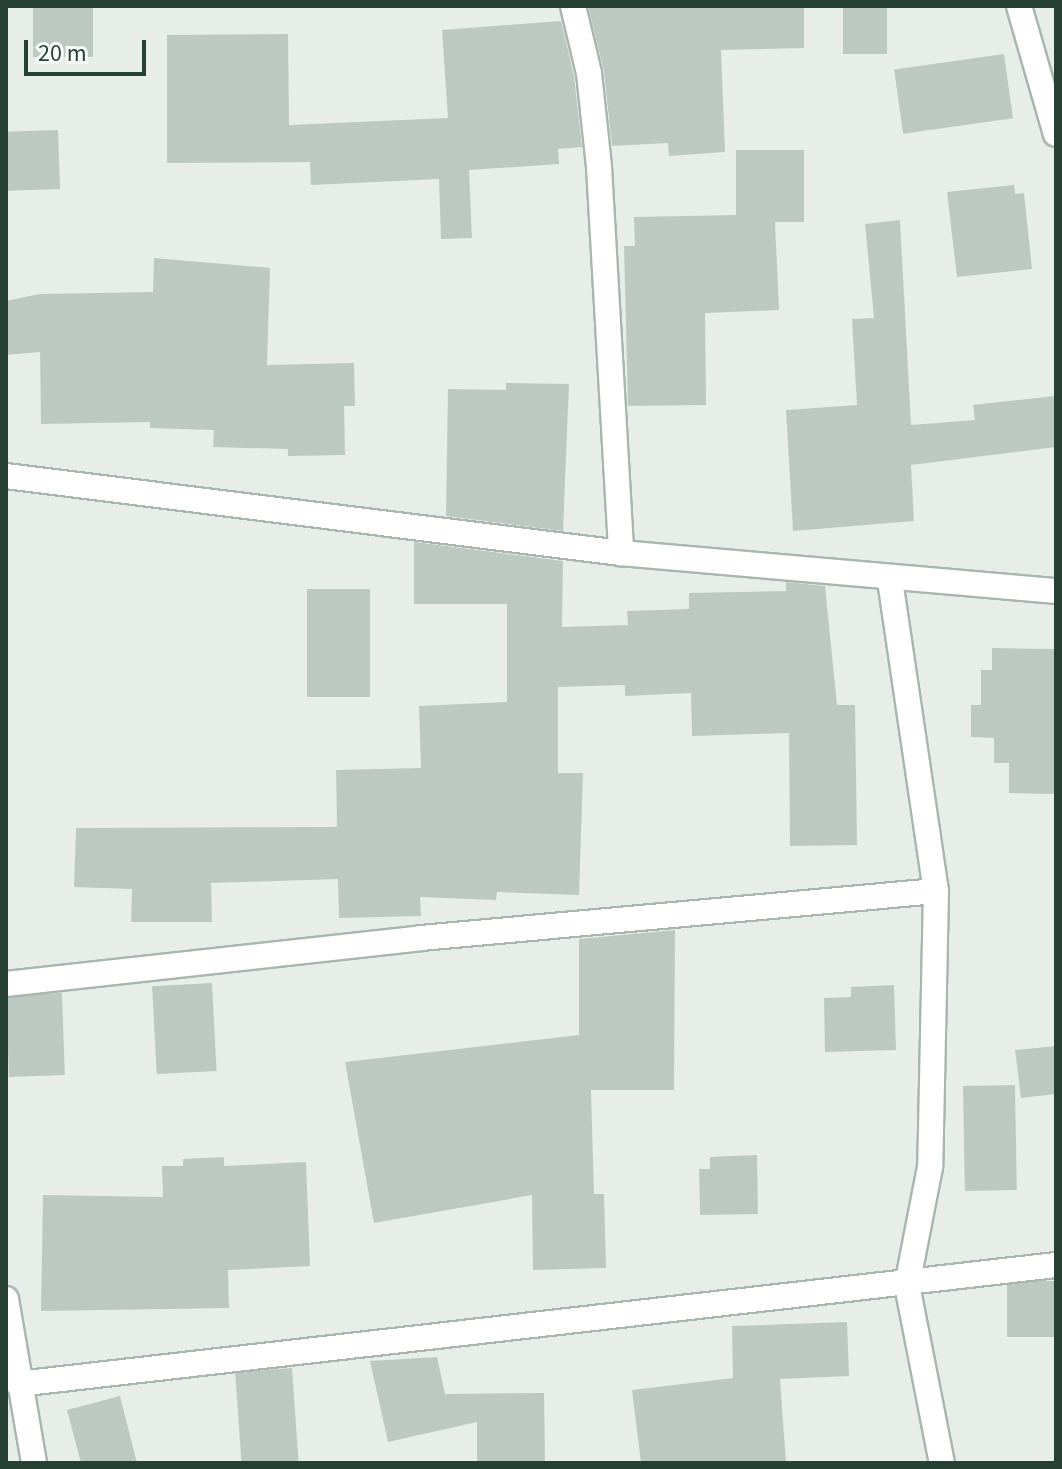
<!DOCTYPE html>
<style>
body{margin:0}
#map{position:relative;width:1062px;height:1469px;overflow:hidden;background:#e7eee9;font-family:"Source Sans 3",sans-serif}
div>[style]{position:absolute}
.building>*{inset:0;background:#bcc9c2;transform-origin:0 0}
.roads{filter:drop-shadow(2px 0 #a9b6af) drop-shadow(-2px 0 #a9b6af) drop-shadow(0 2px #a9b6af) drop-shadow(0 -2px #a9b6af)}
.street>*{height:24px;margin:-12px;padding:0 12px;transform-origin:12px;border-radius:12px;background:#fff}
.secondary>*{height:24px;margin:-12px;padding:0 12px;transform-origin:12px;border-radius:12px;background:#fff}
span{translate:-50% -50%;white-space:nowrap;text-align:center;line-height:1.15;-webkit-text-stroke:6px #f7fbf8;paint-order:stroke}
.frame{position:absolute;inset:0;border:8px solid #264034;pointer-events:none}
.scale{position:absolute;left:24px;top:40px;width:122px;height:36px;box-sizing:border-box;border:4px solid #264034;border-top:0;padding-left:10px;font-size:24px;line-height:28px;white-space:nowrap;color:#264034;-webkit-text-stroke:6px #f7fbf8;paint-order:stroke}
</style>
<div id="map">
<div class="building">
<div style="left:33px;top:6px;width:60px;height:51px"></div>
<div style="clip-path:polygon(588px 6px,804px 6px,804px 48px,721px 50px,725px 152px,669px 156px,668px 143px,612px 146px,604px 71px)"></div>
<div style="left:843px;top:6px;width:44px;height:48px"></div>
<div style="clip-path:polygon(561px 21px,574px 76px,582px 147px,558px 149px,559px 164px,469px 170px,472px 238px,441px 239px,439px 179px,311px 185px,310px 162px,167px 163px,167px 35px,288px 34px,289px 125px,448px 118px,442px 30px)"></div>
<div style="left:1004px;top:54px;width:65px;height:111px;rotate:82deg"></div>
<div style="left:58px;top:130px;width:59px;height:52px;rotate:88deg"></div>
<div style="clip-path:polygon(736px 150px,804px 150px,804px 222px,775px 222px,779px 310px,705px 313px,706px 405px,628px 406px,624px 246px,635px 246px,634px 217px,736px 215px)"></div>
<div style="clip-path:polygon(1014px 185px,1015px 194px,1024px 193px,1032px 269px,957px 277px,947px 192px)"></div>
<div style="clip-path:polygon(900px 220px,911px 425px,975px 420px,973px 405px,1056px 396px,1056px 447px,911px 465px,914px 521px,793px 531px,786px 410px,857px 405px,852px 319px,874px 318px,865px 224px)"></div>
<div style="clip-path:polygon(154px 258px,270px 268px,267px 365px,354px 363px,355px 406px,344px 406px,345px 455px,288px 456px,288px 449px,213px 447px,214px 430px,150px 428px,150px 422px,41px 424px,40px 352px,6px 355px,6px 301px,39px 294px,153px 292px)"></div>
<div style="clip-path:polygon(506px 383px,569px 384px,563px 531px,446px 516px,448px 389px,506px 390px)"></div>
<div style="clip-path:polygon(414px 542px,563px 561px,562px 627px,628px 625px,627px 611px,689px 609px,689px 593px,786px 591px,786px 582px,825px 586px,837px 705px,855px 705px,857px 845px,790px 846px,789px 733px,692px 736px,691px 693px,625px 696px,625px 685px,558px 687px,558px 773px,583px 773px,579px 895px,497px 892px,496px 900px,420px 897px,421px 916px,339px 918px,338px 879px,211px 883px,212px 922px,131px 922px,132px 889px,74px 887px,76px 828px,337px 827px,336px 770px,421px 768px,419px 706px,507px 702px,507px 604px,414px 604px)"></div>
<div style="left:307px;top:589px;width:63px;height:108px"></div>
<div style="clip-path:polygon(992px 648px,1056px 649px,1056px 794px,1009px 793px,1009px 763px,994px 763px,994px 738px,971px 737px,971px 705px,981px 705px,981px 670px,992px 670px)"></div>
<div style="clip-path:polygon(675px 930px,674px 1090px,591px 1090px,594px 1194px,604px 1194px,606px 1268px,533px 1270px,532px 1195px,374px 1223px,345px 1062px,579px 1035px,579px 939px)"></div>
<div style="left:212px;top:983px;width:88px;height:60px;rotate:87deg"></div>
<div style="clip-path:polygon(894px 985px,896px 1050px,825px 1052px,824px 998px,851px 997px,851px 987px)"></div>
<div style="left:62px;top:993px;width:82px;height:56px;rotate:88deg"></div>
<div style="clip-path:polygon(1056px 1046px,1056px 1094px,1021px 1098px,1015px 1050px)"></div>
<div style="left:1015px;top:1085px;width:105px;height:52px;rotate:89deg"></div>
<div style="clip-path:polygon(757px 1155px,758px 1214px,700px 1215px,699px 1169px,710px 1169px,710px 1157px)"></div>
<div style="clip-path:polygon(224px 1157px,224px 1166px,306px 1162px,310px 1266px,228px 1270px,229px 1308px,41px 1311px,43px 1195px,163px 1197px,162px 1166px,183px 1166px,183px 1159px)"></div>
<div style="left:1056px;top:1281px;width:56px;height:49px;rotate:90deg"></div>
<div style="clip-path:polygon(847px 1322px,849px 1376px,780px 1379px,786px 1463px,641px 1463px,632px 1390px,733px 1378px,732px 1326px)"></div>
<div style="clip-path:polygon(437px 1357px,445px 1394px,544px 1393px,545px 1463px,477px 1463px,477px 1422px,388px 1442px,370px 1361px)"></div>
<div style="left:292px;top:1368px;width:95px;height:57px;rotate:86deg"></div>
<div style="clip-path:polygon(120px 1396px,137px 1463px,81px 1463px,67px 1410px)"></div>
</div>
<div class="roads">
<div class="street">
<div style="left:573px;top:6px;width:69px;rotate:76.6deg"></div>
<div style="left:589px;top:73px;width:95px;rotate:83.9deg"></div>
<div style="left:599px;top:167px;width:387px;rotate:86.7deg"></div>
<div style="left:1019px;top:6px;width:133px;rotate:73.9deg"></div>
<div style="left:6px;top:476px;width:620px;rotate:7.14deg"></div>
<div style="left:621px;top:553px;width:437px;rotate:5deg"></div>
<div style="left:890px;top:580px;width:314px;rotate:81.6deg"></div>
<div style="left:936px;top:891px;width:276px;rotate:91.2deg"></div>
<div style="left:930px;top:1167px;width:120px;rotate:101deg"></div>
<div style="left:907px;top:1285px;width:181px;rotate:78.9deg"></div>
<div style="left:6px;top:984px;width:418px;rotate:-6.3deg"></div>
<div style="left:421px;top:938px;width:517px;rotate:-5.21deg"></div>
<div style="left:18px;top:1384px;width:1045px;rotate:-6.54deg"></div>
</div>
<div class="secondary">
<div style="left:6px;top:1299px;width:166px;rotate:80.3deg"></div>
</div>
</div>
<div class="frame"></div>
<div class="scale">20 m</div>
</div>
